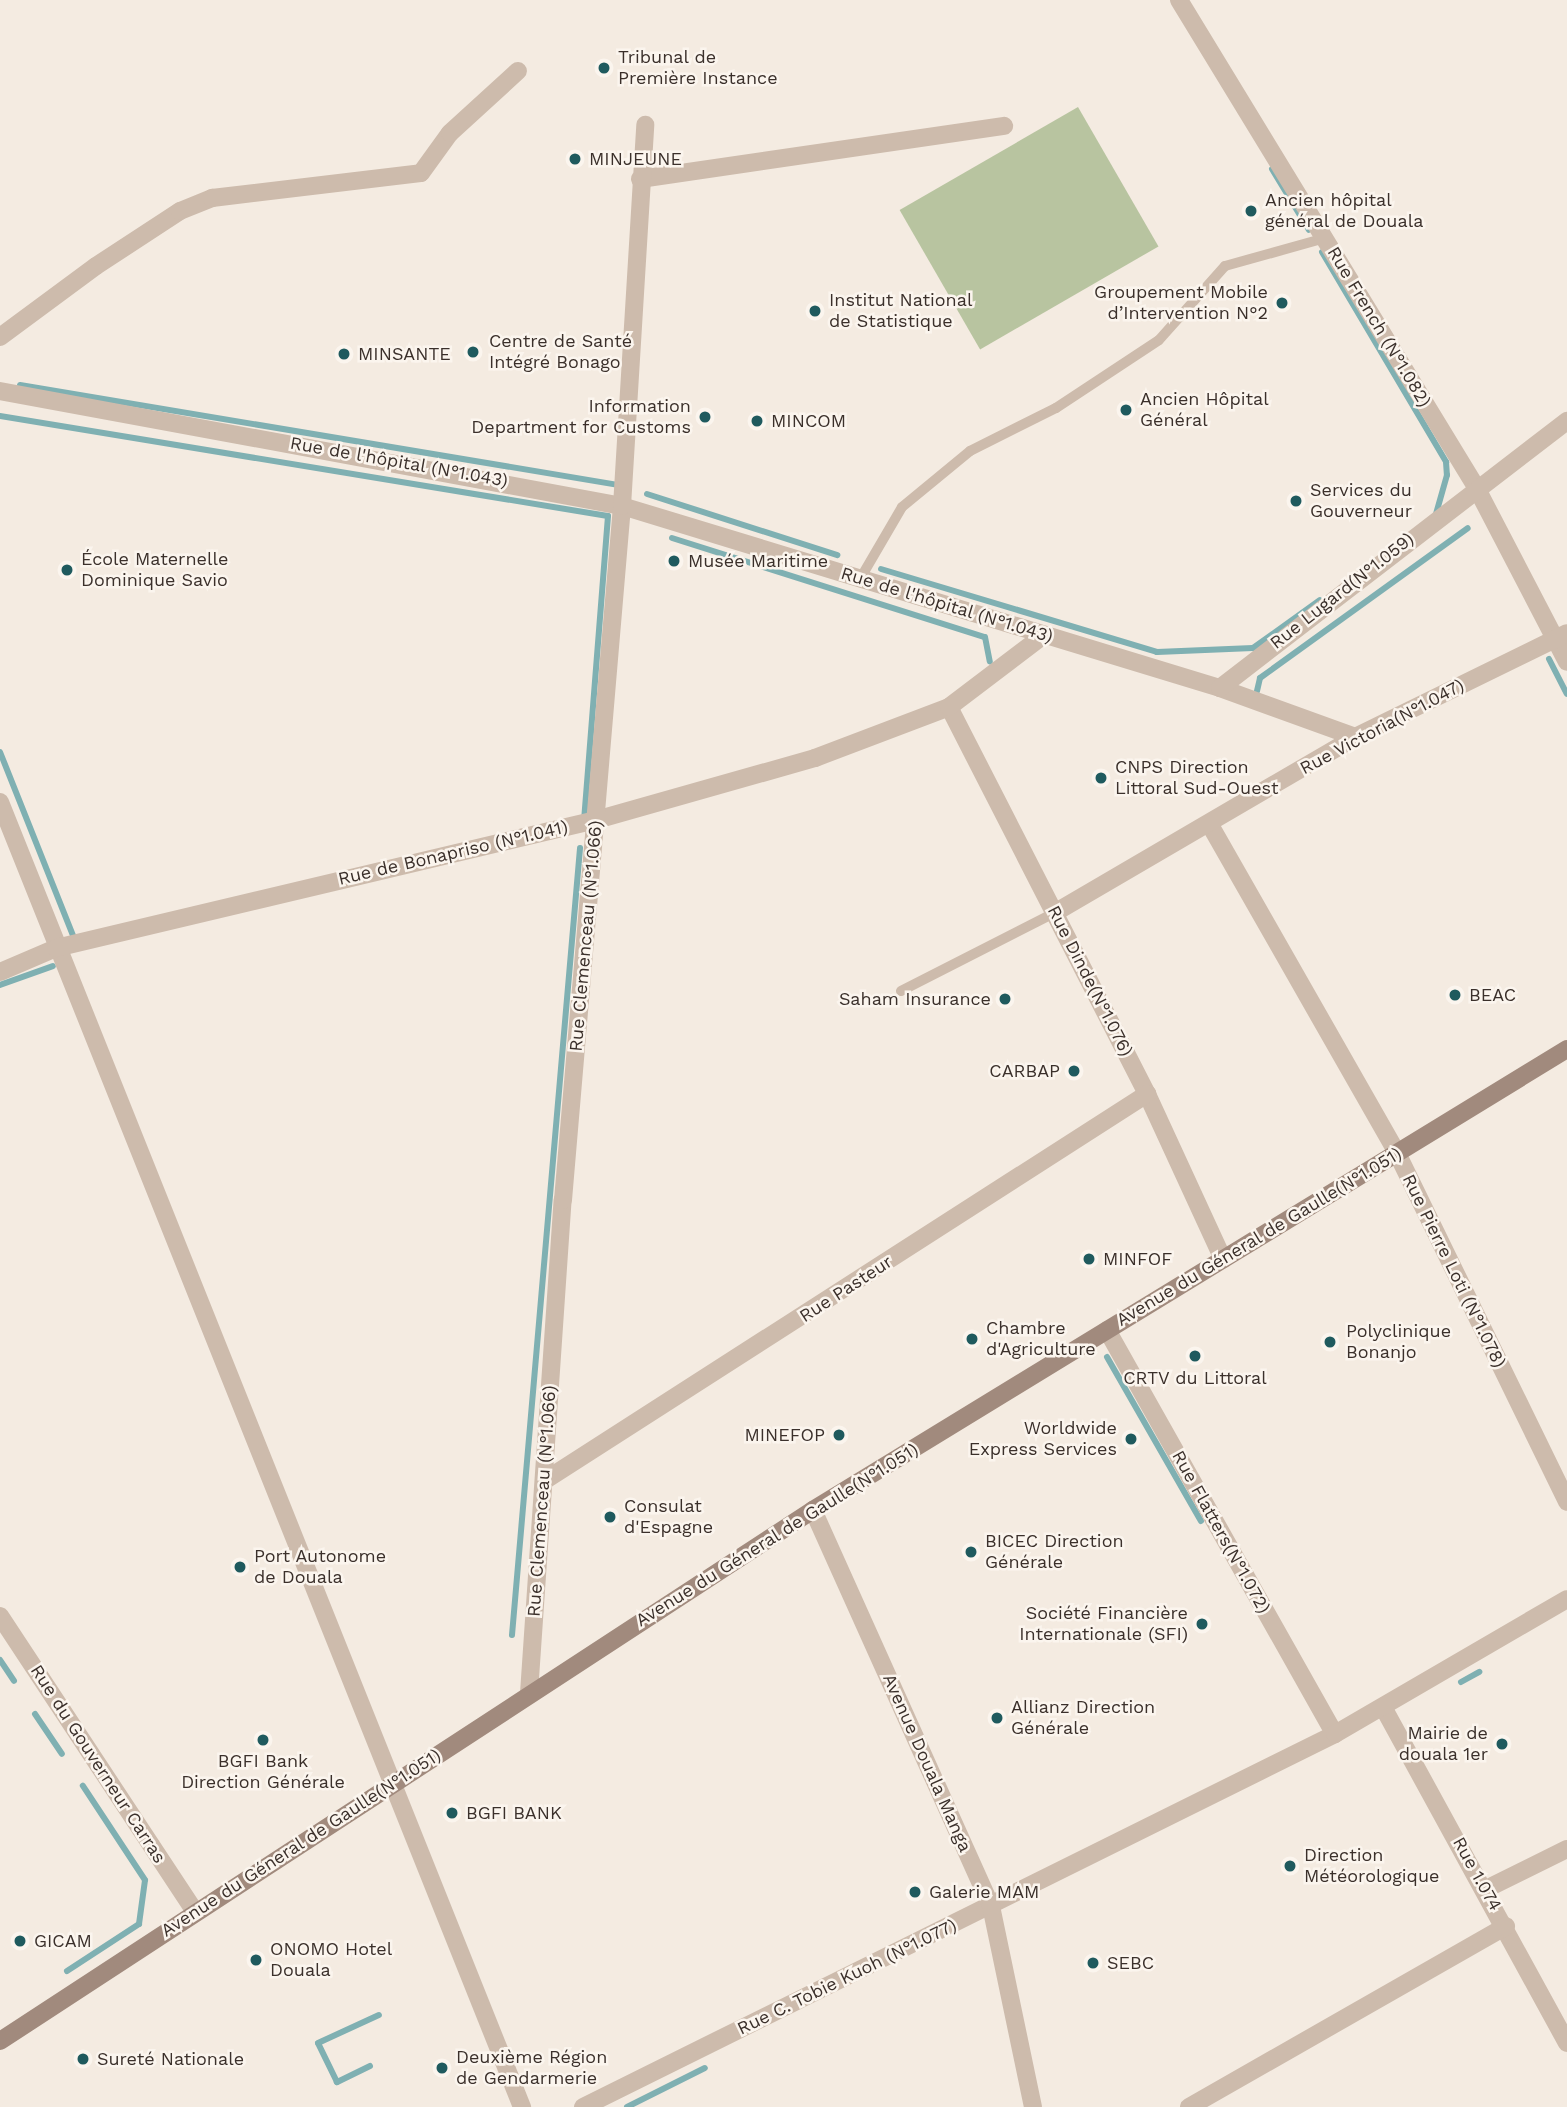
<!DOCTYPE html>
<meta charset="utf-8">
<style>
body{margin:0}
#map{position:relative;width:1567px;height:2107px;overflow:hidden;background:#f4ebe1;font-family:"Work Sans",sans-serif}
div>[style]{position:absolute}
.green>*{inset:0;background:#b8c4a0;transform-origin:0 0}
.stream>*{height:6px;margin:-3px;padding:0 3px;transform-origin:3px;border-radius:3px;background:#7fb0b2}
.service>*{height:10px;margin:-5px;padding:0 5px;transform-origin:5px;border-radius:5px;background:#cdbbac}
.minor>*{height:18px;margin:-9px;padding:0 9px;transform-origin:9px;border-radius:9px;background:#cdbbac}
.tertiary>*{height:18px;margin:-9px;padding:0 9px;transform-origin:9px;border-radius:9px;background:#cdbbac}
.secondary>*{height:18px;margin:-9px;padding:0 9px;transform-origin:9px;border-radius:9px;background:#a18a7d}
.dots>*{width:19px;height:19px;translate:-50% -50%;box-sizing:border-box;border:4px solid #fbf5ee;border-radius:50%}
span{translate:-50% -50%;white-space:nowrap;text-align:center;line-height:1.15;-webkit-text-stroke:5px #fbf5ee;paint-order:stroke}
.poi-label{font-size:18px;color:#3b302b}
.left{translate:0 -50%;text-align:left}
.right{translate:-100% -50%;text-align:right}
.street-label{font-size:18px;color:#3b302b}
</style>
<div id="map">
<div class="green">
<div style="left:1078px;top:107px;width:161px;height:206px;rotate:60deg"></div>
</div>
<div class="stream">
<div style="left:1272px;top:169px;width:71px;rotate:58.8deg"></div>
<div style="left:1322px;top:252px;width:244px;rotate:59.4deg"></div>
<div style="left:1446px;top:462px;width:13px;rotate:86deg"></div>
<div style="left:1447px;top:475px;width:41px;rotate:105.8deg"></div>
<div style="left:20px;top:385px;width:606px;rotate:9.49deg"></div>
<div style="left:0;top:416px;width:616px;rotate:9.34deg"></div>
<div style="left:608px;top:516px;width:303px;rotate:94.5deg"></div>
<div style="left:647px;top:494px;width:200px;rotate:17.8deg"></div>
<div style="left:672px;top:538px;width:328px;rotate:17.6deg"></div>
<div style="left:985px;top:637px;width:25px;rotate:79deg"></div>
<div style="left:881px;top:569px;width:288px;rotate:16.7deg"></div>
<div style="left:1157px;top:652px;width:96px;rotate:-2.4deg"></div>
<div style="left:1253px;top:648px;width:82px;rotate:-35.6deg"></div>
<div style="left:1549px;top:659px;width:39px;rotate:63deg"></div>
<div style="left:1257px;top:691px;width:13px;rotate:-77deg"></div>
<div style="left:1260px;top:678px;width:256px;rotate:-35.8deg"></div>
<div style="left:0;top:752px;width:200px;rotate:68.3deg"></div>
<div style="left:0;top:985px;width:56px;rotate:-19.7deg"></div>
<div style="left:1107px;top:1357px;width:189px;rotate:60.2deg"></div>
<div style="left:512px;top:1635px;width:790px;rotate:-85.06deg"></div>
<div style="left:0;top:1660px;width:25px;rotate:56deg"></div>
<div style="left:1461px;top:1682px;width:21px;rotate:-29deg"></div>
<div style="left:35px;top:1714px;width:48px;rotate:56deg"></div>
<div style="left:67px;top:1971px;width:86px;rotate:-33.1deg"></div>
<div style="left:139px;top:1924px;width:44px;rotate:-82.2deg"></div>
<div style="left:145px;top:1880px;width:113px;rotate:-123.4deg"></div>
<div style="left:370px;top:2066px;width:37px;rotate:154deg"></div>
<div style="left:337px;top:2082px;width:43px;rotate:-116deg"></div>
<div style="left:318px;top:2043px;width:67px;rotate:-24.7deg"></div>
<div style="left:627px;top:2107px;width:87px;rotate:-26.6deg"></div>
</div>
<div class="service">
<div style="left:860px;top:579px;width:83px;rotate:-59.7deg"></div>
<div style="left:902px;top:507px;width:88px;rotate:-39.5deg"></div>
<div style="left:970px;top:451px;width:96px;rotate:-26.6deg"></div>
<div style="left:1056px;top:408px;width:123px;rotate:-33.4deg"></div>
<div style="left:1159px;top:340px;width:99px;rotate:-48.3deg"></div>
<div style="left:1225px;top:266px;width:104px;rotate:-15.6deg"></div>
<div style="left:901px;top:991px;width:174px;rotate:-27deg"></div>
</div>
<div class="minor">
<div style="left:1179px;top:0;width:570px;rotate:58.62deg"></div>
<div style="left:1476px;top:487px;width:197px;rotate:62.5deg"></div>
<div style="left:640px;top:179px;width:368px;rotate:-8.3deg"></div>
<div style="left:0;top:337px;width:119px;rotate:-36.5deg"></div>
<div style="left:96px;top:266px;width:100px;rotate:-33.2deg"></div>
<div style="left:180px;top:211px;width:35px;rotate:-22deg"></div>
<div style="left:212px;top:198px;width:210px;rotate:-6.8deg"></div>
<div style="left:421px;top:173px;width:49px;rotate:-54.1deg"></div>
<div style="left:450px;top:133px;width:92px;rotate:-42.4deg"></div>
<div style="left:0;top:391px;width:633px;rotate:10.47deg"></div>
<div style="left:622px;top:506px;width:625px;rotate:16.93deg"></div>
<div style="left:1220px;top:688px;width:144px;rotate:19.9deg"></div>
<div style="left:1220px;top:688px;width:438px;rotate:-37.6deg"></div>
<div style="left:949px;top:707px;width:435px;rotate:62.9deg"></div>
<div style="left:1147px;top:1094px;width:182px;rotate:65.3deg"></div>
<div style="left:0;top:802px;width:1406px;rotate:68.2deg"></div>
<div style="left:1210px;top:825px;width:378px;rotate:60.3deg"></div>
<div style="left:1397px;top:1153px;width:388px;rotate:64deg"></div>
<div style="left:1056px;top:912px;width:346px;rotate:-30.3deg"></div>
<div style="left:1355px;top:737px;width:236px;rotate:-26.1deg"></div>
<div style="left:0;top:972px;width:61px;rotate:-23.2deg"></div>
<div style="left:56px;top:948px;width:555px;rotate:-13.34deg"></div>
<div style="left:596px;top:820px;width:228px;rotate:-15.8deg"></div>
<div style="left:815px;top:758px;width:143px;rotate:-20.8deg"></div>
<div style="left:949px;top:707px;width:119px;rotate:-37.2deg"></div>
<div style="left:1107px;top:1330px;width:464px;rotate:60.6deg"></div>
<div style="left:544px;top:1481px;width:717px;rotate:-32.69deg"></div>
<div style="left:0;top:1616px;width:354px;rotate:56.6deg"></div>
<div style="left:529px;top:1693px;width:494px;rotate:-86.1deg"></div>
<div style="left:563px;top:1200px;width:697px;rotate:-85.14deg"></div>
<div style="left:622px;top:506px;width:382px;rotate:-86.5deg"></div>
<div style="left:1383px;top:1707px;width:383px;rotate:61.3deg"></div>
<div style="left:1486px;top:1889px;width:90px;rotate:-26.3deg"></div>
<div style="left:583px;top:2107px;width:839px;rotate:-26.38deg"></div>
<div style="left:1335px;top:1734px;width:268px;rotate:-30.2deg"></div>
<div style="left:1189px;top:2107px;width:365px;rotate:-29.7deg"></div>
</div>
<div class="tertiary">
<div style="left:813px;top:1510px;width:434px;rotate:65.8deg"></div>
<div style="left:991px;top:1906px;width:205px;rotate:78.2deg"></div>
</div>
<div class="secondary">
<div style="left:0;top:2041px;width:971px;rotate:-33.15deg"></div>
<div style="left:813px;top:1510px;width:884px;rotate:-31.44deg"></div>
</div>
<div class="dots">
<div style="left:604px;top:68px;background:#1f5a5e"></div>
<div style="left:575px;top:159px;background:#1f5a5e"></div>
<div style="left:1251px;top:211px;background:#1f5a5e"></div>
<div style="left:1282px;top:303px;background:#1f5a5e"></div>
<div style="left:815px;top:311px;background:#1f5a5e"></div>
<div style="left:473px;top:352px;background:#1f5a5e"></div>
<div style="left:344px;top:354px;background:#1f5a5e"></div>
<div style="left:1126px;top:410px;background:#1f5a5e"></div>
<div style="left:705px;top:417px;background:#1f5a5e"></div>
<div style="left:757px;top:421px;background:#1f5a5e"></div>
<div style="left:1296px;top:501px;background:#1f5a5e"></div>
<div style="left:674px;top:561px;background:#1f5a5e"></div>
<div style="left:67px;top:570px;background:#1f5a5e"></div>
<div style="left:1101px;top:778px;background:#1f5a5e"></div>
<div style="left:1455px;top:995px;background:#1f5a5e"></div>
<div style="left:1005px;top:999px;background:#1f5a5e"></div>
<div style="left:1074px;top:1071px;background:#1f5a5e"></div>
<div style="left:1089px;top:1259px;background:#1f5a5e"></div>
<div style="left:972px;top:1339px;background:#1f5a5e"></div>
<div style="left:1330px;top:1342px;background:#1f5a5e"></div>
<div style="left:1195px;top:1356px;background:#1f5a5e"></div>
<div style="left:839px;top:1435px;background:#1f5a5e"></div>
<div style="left:1131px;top:1439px;background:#1f5a5e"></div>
<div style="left:610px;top:1517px;background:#1f5a5e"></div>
<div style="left:971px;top:1552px;background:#1f5a5e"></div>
<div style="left:240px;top:1567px;background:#1f5a5e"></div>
<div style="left:1202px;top:1624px;background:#1f5a5e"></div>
<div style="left:997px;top:1718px;background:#1f5a5e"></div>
<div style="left:263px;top:1740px;background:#1f5a5e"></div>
<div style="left:1502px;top:1744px;background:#1f5a5e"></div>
<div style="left:452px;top:1813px;background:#1f5a5e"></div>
<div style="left:1290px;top:1866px;background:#1f5a5e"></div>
<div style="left:915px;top:1892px;background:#1f5a5e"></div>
<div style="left:20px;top:1941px;background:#1f5a5e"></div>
<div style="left:256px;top:1960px;background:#1f5a5e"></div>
<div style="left:1093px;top:1963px;background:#1f5a5e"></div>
<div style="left:83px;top:2059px;background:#1f5a5e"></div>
<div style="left:442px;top:2068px;background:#1f5a5e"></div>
</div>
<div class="poi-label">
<span class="left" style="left:618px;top:68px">Tribunal de<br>Première Instance</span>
<span class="left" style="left:589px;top:159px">MINJEUNE</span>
<span class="left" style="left:1265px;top:211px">Ancien hôpital<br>général de Douala</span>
<span class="right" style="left:1268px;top:303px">Groupement Mobile<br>d’Intervention N°2</span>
<span class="left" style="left:829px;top:311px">Institut National<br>de Statistique</span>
<span class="left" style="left:489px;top:352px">Centre de Santé<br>Intégré Bonago</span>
<span class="left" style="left:358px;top:354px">MINSANTE</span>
<span class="left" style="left:1140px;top:410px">Ancien Hôpital<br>Général</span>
<span class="right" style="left:691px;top:417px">Information<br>Department for Customs</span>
<span class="left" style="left:771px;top:421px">MINCOM</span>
<span class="left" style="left:1310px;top:501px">Services du<br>Gouverneur</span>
<span class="left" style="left:81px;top:570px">École Maternelle<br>Dominique Savio</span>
<span class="left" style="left:688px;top:561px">Musée Maritime</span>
<span class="left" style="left:1115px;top:778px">CNPS Direction<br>Littoral Sud-Ouest</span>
<span class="left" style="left:1469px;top:995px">BEAC</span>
<span class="right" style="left:991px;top:999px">Saham Insurance</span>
<span class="right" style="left:1060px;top:1071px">CARBAP</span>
<span class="left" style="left:1103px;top:1259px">MINFOF</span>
<span class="left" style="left:986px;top:1339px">Chambre<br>d'Agriculture</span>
<span class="left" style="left:1346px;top:1342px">Polyclinique<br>Bonanjo</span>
<span style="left:1195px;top:1378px">CRTV du Littoral</span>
<span class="right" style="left:1117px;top:1439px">Worldwide<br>Express Services</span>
<span class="right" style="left:825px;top:1435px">MINEFOP</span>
<span class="left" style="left:624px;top:1517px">Consulat<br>d'Espagne</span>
<span class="left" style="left:985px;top:1552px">BICEC Direction<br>Générale</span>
<span class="left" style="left:254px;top:1567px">Port Autonome<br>de Douala</span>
<span class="right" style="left:1188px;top:1624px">Société Financière<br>Internationale (SFI)</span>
<span class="left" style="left:1011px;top:1718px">Allianz Direction<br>Générale</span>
<span class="right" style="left:1488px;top:1744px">Mairie de<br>douala 1er</span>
<span style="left:263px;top:1772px">BGFI Bank<br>Direction Générale</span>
<span class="left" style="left:466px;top:1813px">BGFI BANK</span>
<span class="left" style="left:1304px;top:1866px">Direction<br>Météorologique</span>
<span class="left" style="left:929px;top:1892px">Galerie MAM</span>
<span class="left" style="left:34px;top:1941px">GICAM</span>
<span class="left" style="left:270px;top:1960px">ONOMO Hotel<br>Douala</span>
<span class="left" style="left:1107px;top:1963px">SEBC</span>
<span class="left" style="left:456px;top:2068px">Deuxième Région<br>de Gendarmerie</span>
<span class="left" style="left:97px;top:2059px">Sureté Nationale</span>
</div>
<div class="street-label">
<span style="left:1379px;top:327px;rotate:59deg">Rue French (N°1.082)</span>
<span style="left:399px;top:462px;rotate:10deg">Rue de l'hôpital (N°1.043)</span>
<span style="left:1342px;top:591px;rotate:-38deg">Rue Lugard(N°1.059)</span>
<span style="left:947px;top:605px;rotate:17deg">Rue de l'hôpital (N°1.043)</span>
<span style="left:1382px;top:727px;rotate:-28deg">Rue Victoria(N°1.047)</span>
<span style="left:453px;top:853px;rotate:-13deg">Rue de Bonapriso (N°1.041)</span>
<span style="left:586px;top:936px;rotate:-85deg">Rue Clemenceau (N°1.066)</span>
<span style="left:1090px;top:981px;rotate:63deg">Rue Dinde(N°1.076)</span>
<span style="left:1259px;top:1237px;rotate:-31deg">Avenue du Géneral de Gaulle(N°1.051)</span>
<span style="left:1454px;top:1271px;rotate:64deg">Rue Pierre Loti (N°1.078)</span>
<span style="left:846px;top:1289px;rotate:-33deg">Rue Pasteur</span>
<span style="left:542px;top:1501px;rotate:-86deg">Rue Clemenceau (N°1.066)</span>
<span style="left:1221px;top:1532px;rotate:61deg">Rue Flatters(N°1.072)</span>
<span style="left:777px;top:1535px;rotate:-32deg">Avenue du Géneral de Gaulle(N°1.051)</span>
<span style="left:927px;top:1763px;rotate:66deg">Avenue Douala Manga</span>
<span style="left:98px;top:1764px;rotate:57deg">Rue du Gouverneur Carras</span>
<span style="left:301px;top:1843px;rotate:-33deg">Avenue du Géneral de Gaulle(N°1.051)</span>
<span style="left:1477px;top:1874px;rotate:61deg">Rue 1.074</span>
<span style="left:847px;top:1977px;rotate:-26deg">Rue C. Tobie Kuoh (N°1.077)</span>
</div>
</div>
